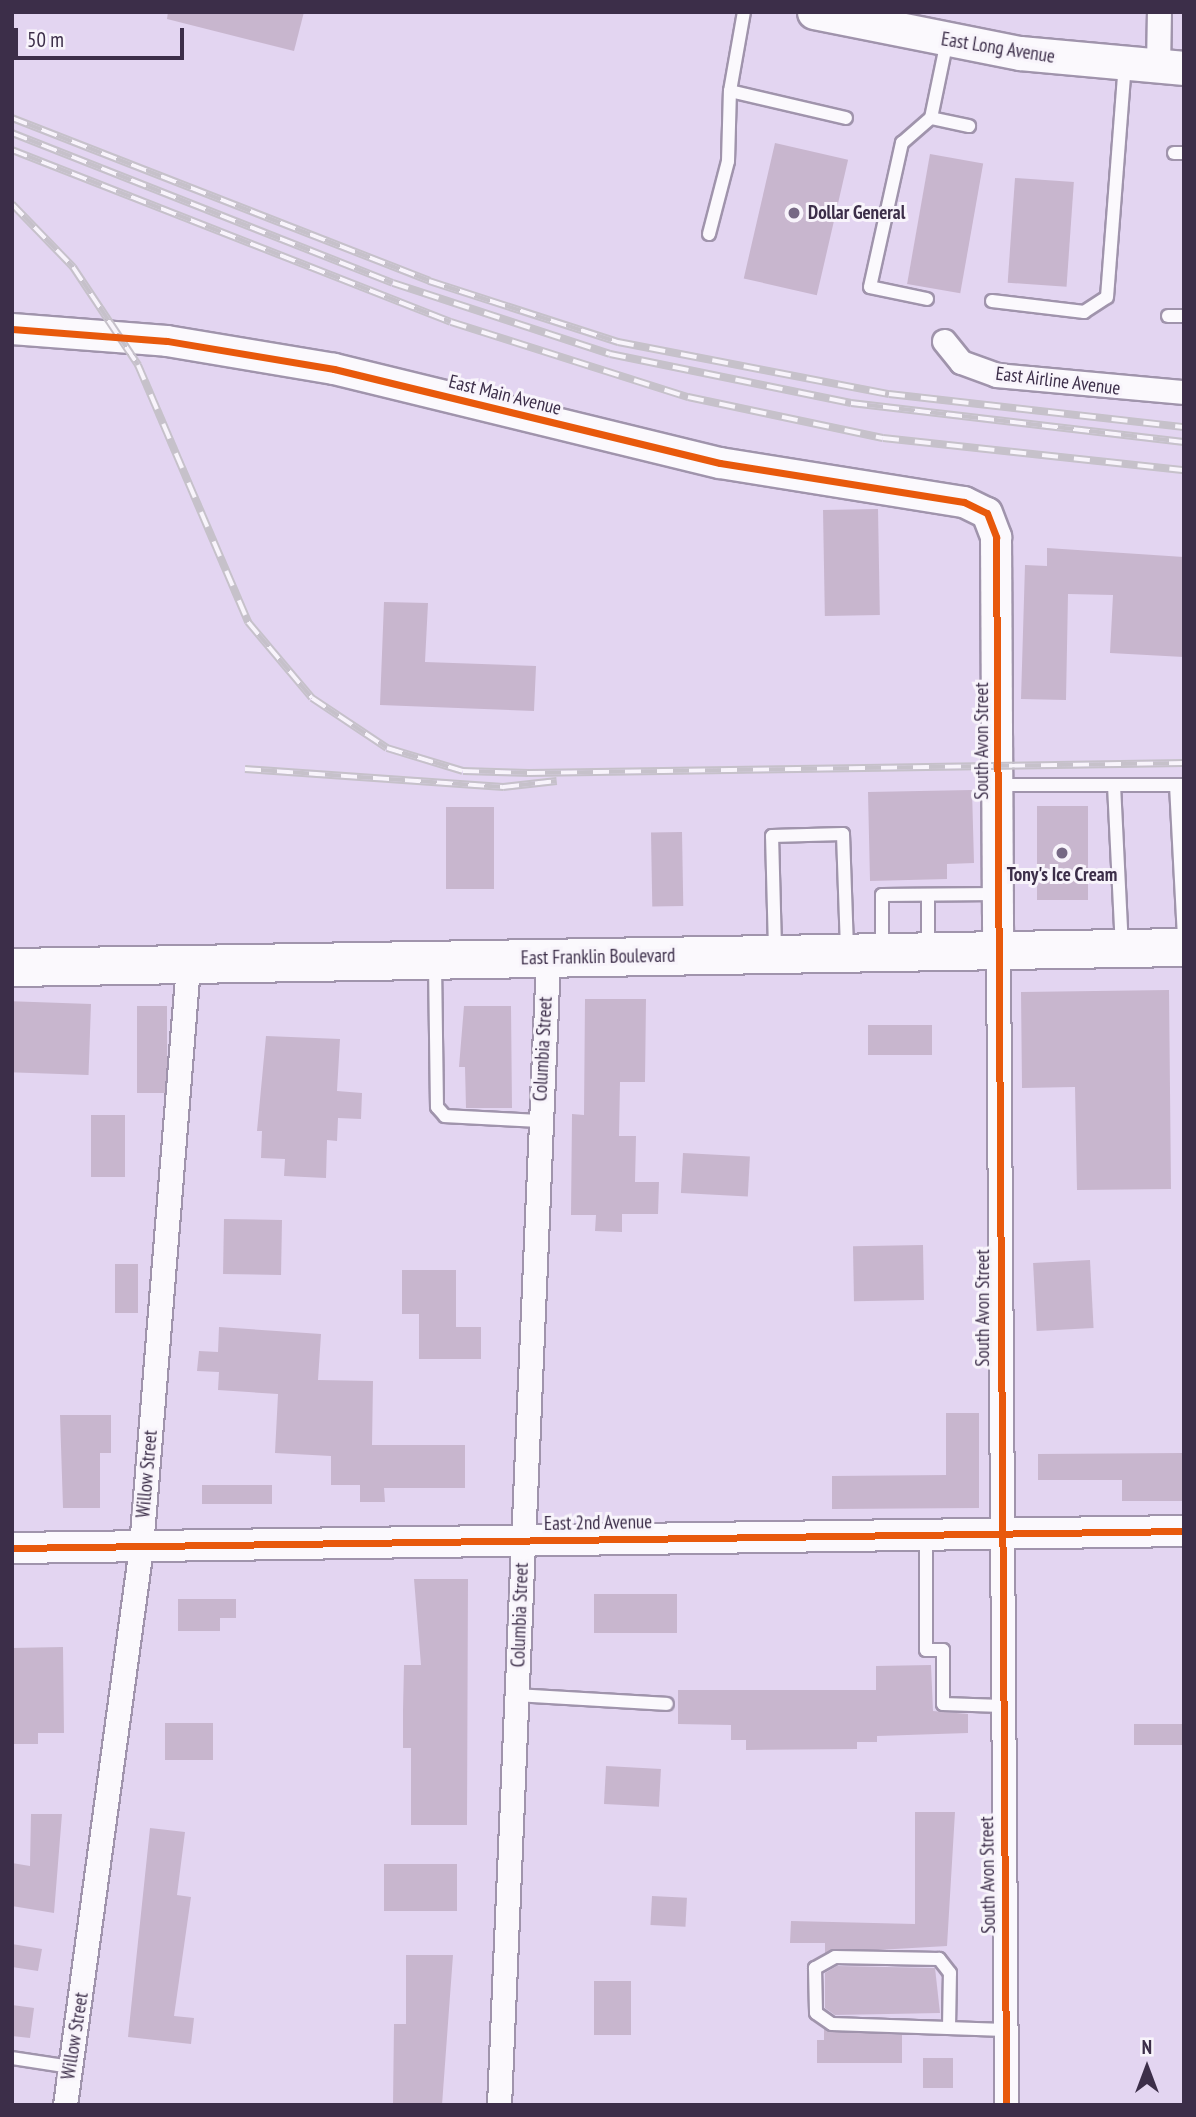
<!DOCTYPE html>
<style>
body{margin:0}
#map{position:relative;width:1196px;height:2117px;overflow:hidden;background:#e3d5f1;font-family:"PT Sans Narrow",sans-serif}
div>[style]{position:absolute}
.building>*{inset:0;background:#c8b6ce;transform-origin:0 0}
.roads{filter:drop-shadow(2px 0 #a094ac) drop-shadow(-2px 0 #a094ac) drop-shadow(0 2px #a094ac) drop-shadow(0 -2px #a094ac)}
.service>*{height:12px;margin:-6px;padding:0 6px;transform-origin:6px;border-radius:6px;background:#fbf9fd}
.minor>*{height:23px;margin:-11.5px;padding:0 11.5px;transform-origin:11.5px;border-radius:11.5px;background:#fbf9fd}
.tertiary>*{height:30px;margin:-15px;padding:0 15px;transform-origin:15px;border-radius:15px;background:#fbf9fd}
.secondary>*{height:33px;margin:-16.5px;padding:0 16.5px;transform-origin:16.5px;border-radius:16.5px;background:#fbf9fd}
.primary>*{height:37px;margin:-18.5px;padding:0 18.5px;transform-origin:18.5px;border-radius:18.5px;background:#fbf9fd}
.rail>*{height:8px;margin-top:-4px;transform-origin:0;background:repeating-linear-gradient(90deg,#f8f4fb 0 16px,#c6c1ca 0 32px);box-sizing:border-box;border-block:2px solid #c6c1ca}
.cycleway>*{height:7px;margin:-3.5px;padding:0 3.5px;transform-origin:3.5px;border-radius:3.5px;background:#e8590c}
.dots>*{width:19px;height:19px;translate:-50% -50%;box-sizing:border-box;border:4px solid #f8f4fb;border-radius:50%}
span{translate:-50% -50%;white-space:nowrap;text-align:center;line-height:1.15;-webkit-text-stroke:6px #f8f4fb;paint-order:stroke}
.street-label{font-size:19px;color:#3c2e49}
.poi-label{font-size:19px;color:#3c2e49;font-weight:700}
.left{translate:0 -50%;text-align:left}
.frame{position:absolute;inset:0;border:14px solid #3c2e49;pointer-events:none}
.north{position:absolute;left:1112px;top:2033px;width:70px;height:70px;-webkit-text-stroke:5px #f8f4fb;paint-order:stroke;rotate:0deg;font-size:19px;font-weight:700;line-height:28px;text-align:center;color:#3c2e49}
.north::after{content:'';display:block;margin:auto;width:24px;height:32px;background:#3c2e49;clip-path:polygon(50% 0,100% 100%,50% 72%,0 100%)}
.scale{position:absolute;left:14px;top:28px;width:170px;height:32px;box-sizing:border-box;border:4px solid #3c2e49;border-top:0;padding-left:9px;font-size:21px;line-height:24px;white-space:nowrap;color:#3c2e49;-webkit-text-stroke:5px #f8f4fb;paint-order:stroke}
</style>
<div id="map">
<div class="building">
<div style="clip-path:polygon(168px 12px,304px 12px,294px 51px,167px 19px)"></div>
<div style="left:775px;top:143px;width:75px;height:139px;rotate:13deg"></div>
<div style="left:930px;top:154px;width:54px;height:132px;rotate:10deg"></div>
<div style="left:1015px;top:178px;width:59px;height:105px;rotate:4deg"></div>
<div style="left:878px;top:509px;width:106px;height:55px;rotate:89deg"></div>
<div style="clip-path:polygon(1047px 548px,1184px 557px,1184px 657px,1110px 653px,1113px 595px,1068px 594px,1066px 700px,1021px 699px,1025px 565px,1047px 566px)"></div>
<div style="clip-path:polygon(384px 602px,428px 603px,425px 662px,536px 666px,534px 711px,380px 705px)"></div>
<div style="clip-path:polygon(972px 790px,974px 863px,947px 864px,947px 879px,870px 881px,868px 792px)"></div>
<div style="left:1037px;top:806px;width:51px;height:94px"></div>
<div style="left:446px;top:807px;width:48px;height:82px"></div>
<div style="left:682px;top:832px;width:74px;height:31px;rotate:89deg"></div>
<div style="clip-path:polygon(1169px 990px,1171px 1189px,1077px 1190px,1075px 1087px,1022px 1088px,1021px 992px)"></div>
<div style="clip-path:polygon(585px 999px,646px 999px,645px 1082px,620px 1082px,619px 1136px,636px 1136px,635px 1182px,659px 1182px,658px 1214px,622px 1214px,622px 1232px,595px 1231px,596px 1215px,571px 1215px,572px 1114px,584px 1115px)"></div>
<div style="left:91px;top:1004px;width:71px;height:79px;rotate:92deg"></div>
<div style="left:137px;top:1006px;width:30px;height:87px"></div>
<div style="clip-path:polygon(464px 1006px,511px 1006px,512px 1108px,466px 1108px,465px 1067px,459px 1067px)"></div>
<div style="left:868px;top:1025px;width:64px;height:30px"></div>
<div style="clip-path:polygon(266px 1036px,340px 1039px,337px 1091px,362px 1093px,361px 1119px,338px 1118px,337px 1141px,327px 1140px,326px 1178px,284px 1176px,285px 1159px,261px 1158px,262px 1131px,257px 1131px)"></div>
<div style="left:91px;top:1115px;width:34px;height:62px"></div>
<div style="left:683px;top:1153px;width:67px;height:40px;rotate:3deg"></div>
<div style="left:224px;top:1219px;width:58px;height:55px;rotate:1deg"></div>
<div style="left:923px;top:1245px;width:55px;height:70px;rotate:89deg"></div>
<div style="left:1090px;top:1260px;width:68px;height:57px;rotate:87deg"></div>
<div style="left:115px;top:1264px;width:23px;height:49px"></div>
<div style="clip-path:polygon(402px 1270px,456px 1270px,456px 1327px,481px 1327px,481px 1359px,419px 1359px,419px 1314px,402px 1314px)"></div>
<div style="clip-path:polygon(219px 1327px,321px 1334px,318px 1380px,373px 1381px,372px 1445px,465px 1445px,465px 1488px,384px 1488px,385px 1502px,360px 1502px,360px 1485px,331px 1485px,331px 1456px,275px 1453px,278px 1394px,218px 1390px,219px 1372px,197px 1371px,199px 1351px,218px 1352px)"></div>
<div style="clip-path:polygon(946px 1413px,979px 1413px,979px 1508px,832px 1509px,832px 1476px,946px 1475px)"></div>
<div style="clip-path:polygon(60px 1415px,111px 1415px,111px 1453px,100px 1453px,100px 1508px,63px 1508px)"></div>
<div style="clip-path:polygon(1182px 1453px,1182px 1501px,1122px 1501px,1122px 1480px,1038px 1480px,1038px 1454px)"></div>
<div style="left:272px;top:1485px;width:19px;height:70px;rotate:90deg"></div>
<div style="clip-path:polygon(414px 1579px,468px 1579px,467px 1825px,411px 1825px,411px 1748px,403px 1748px,403px 1710px,404px 1665px,421px 1665px)"></div>
<div style="left:677px;top:1594px;width:39px;height:83px;rotate:90deg"></div>
<div style="clip-path:polygon(178px 1599px,236px 1599px,236px 1618px,220px 1618px,220px 1631px,178px 1631px)"></div>
<div style="clip-path:polygon(63px 1647px,64px 1733px,38px 1733px,38px 1744px,12px 1744px,12px 1648px)"></div>
<div style="clip-path:polygon(931px 1665px,933px 1711px,968px 1714px,968px 1733px,877px 1736px,877px 1742px,857px 1742px,857px 1749px,746px 1750px,746px 1740px,731px 1740px,731px 1725px,678px 1724px,678px 1690px,876px 1690px,876px 1666px)"></div>
<div style="left:165px;top:1723px;width:48px;height:37px"></div>
<div style="left:1184px;top:1724px;width:21px;height:50px;rotate:90deg"></div>
<div style="left:606px;top:1766px;width:55px;height:38px;rotate:3deg"></div>
<div style="clip-path:polygon(915px 1812px,955px 1812px,947px 1946px,825px 1953px,825px 1943px,790px 1943px,791px 1921px,915px 1924px)"></div>
<div style="clip-path:polygon(31px 1814px,62px 1814px,54px 1913px,12px 1906px,12px 1863px,30px 1866px)"></div>
<div style="clip-path:polygon(150px 1828px,185px 1832px,177px 1895px,191px 1897px,174px 2016px,194px 2018px,191px 2044px,128px 2037px)"></div>
<div style="left:384px;top:1864px;width:73px;height:47px"></div>
<div style="left:652px;top:1896px;width:35px;height:29px;rotate:3deg"></div>
<div style="clip-path:polygon(12px 1944px,42px 1949px,38px 1971px,12px 1967px)"></div>
<div style="clip-path:polygon(406px 1955px,453px 1955px,442px 2105px,393px 2105px,394px 2024px,406px 2024px)"></div>
<div style="clip-path:polygon(837px 1966px,935px 1968px,940px 2013px,835px 2015px,825px 2008px,825px 1973px)"></div>
<div style="left:594px;top:1981px;width:37px;height:54px"></div>
<div style="clip-path:polygon(12px 2005px,34px 2008px,30px 2038px,12px 2036px)"></div>
<div style="clip-path:polygon(824px 2029px,902px 2035px,902px 2063px,817px 2063px,817px 2040px,824px 2040px)"></div>
<div style="left:923px;top:2058px;width:30px;height:30px"></div>
</div>
<div class="roads">
<div class="service">
<div style="left:730px;top:91px;width:119px;rotate:13.1deg"></div>
<div style="left:931px;top:118px;width:39px;rotate:12deg"></div>
<div style="left:1174px;top:153px;width:10px"></div>
<div style="left:709px;top:234px;width:75px;rotate:-75.4deg"></div>
<div style="left:728px;top:161px;width:70px;rotate:-88.4deg"></div>
<div style="left:730px;top:91px;width:80px;rotate:-80deg"></div>
<div style="left:927px;top:299px;width:58px;rotate:-168.1deg"></div>
<div style="left:870px;top:287px;width:148px;rotate:-77.5deg"></div>
<div style="left:902px;top:143px;width:38px;rotate:-41deg"></div>
<div style="left:931px;top:118px;width:79px;rotate:-78.3deg"></div>
<div style="left:992px;top:301px;width:93px;rotate:6.8deg"></div>
<div style="left:1084px;top:312px;width:27px;rotate:-33deg"></div>
<div style="left:1107px;top:297px;width:234px;rotate:-85.6deg"></div>
<div style="left:1168px;top:316px;width:16px"></div>
<div style="left:998px;top:785px;width:186px"></div>
<div style="left:1114px;top:785px;width:161px;rotate:87.2deg"></div>
<div style="left:1176px;top:785px;width:155px;rotate:87deg"></div>
<div style="left:928px;top:895px;width:52px;rotate:90deg"></div>
<div style="left:882px;top:948px;width:53px;rotate:-90deg"></div>
<div style="left:882px;top:895px;width:115px;rotate:-0.5deg"></div>
<div style="left:775px;top:949px;width:113px;rotate:-91.5deg"></div>
<div style="left:772px;top:836px;width:71px;rotate:-1.6deg"></div>
<div style="left:843px;top:834px;width:115px;rotate:88deg"></div>
<div style="left:435px;top:964px;width:143px;rotate:89.2deg"></div>
<div style="left:437px;top:1107px;width:12px;rotate:48deg"></div>
<div style="left:445px;top:1116px;width:93px;rotate:3.1deg"></div>
<div style="left:926px;top:1536px;width:114px;rotate:90deg"></div>
<div style="left:926px;top:1650px;width:17px"></div>
<div style="left:943px;top:1650px;width:54px;rotate:90deg"></div>
<div style="left:943px;top:1704px;width:59px;rotate:1.9deg"></div>
<div style="left:517px;top:1695px;width:150px;rotate:3.4deg"></div>
<div style="left:949px;top:2028px;width:55px;rotate:-89deg"></div>
<div style="left:950px;top:1973px;width:18px;rotate:-128deg"></div>
<div style="left:939px;top:1959px;width:104px;rotate:-178.9deg"></div>
<div style="left:835px;top:1957px;width:23px;rotate:151deg"></div>
<div style="left:815px;top:1968px;width:45px;rotate:88.7deg"></div>
<div style="left:816px;top:2013px;width:19px;rotate:35deg"></div>
<div style="left:832px;top:2024px;width:173px;rotate:2deg"></div>
<div style="left:12px;top:2058px;width:60px;rotate:8.7deg"></div>
</div>
<div class="minor">
<div style="left:1158px;top:67px;width:55px;rotate:-89deg"></div>
<div style="left:944px;top:341px;width:27px;rotate:51deg"></div>
<div style="left:961px;top:362px;width:37px;rotate:20deg"></div>
<div style="left:996px;top:375px;width:189px;rotate:5.2deg"></div>
<div style="left:998px;top:950px;width:1155px;rotate:89.6deg"></div>
<div style="left:65px;top:2105px;width:563px;rotate:-82.24deg"></div>
<div style="left:141px;top:1547px;width:584px;rotate:-85.38deg"></div>
<div style="left:499px;top:2105px;width:1148px;rotate:-87.55deg"></div>
</div>
<div class="tertiary">
<div style="left:12px;top:329px;width:155px;rotate:4.4deg"></div>
<div style="left:167px;top:341px;width:169px;rotate:9.5deg"></div>
<div style="left:334px;top:369px;width:397px;rotate:13.7deg"></div>
<div style="left:720px;top:463px;width:247px;rotate:9.1deg"></div>
<div style="left:964px;top:502px;width:25px;rotate:26deg"></div>
<div style="left:987px;top:513px;width:26px;rotate:69deg"></div>
<div style="left:996px;top:537px;width:413px;rotate:89.7deg"></div>
<div style="left:12px;top:1548px;width:1172px;rotate:-0.83deg"></div>
</div>
<div class="secondary">
<div style="left:814px;top:12px;width:210px;rotate:11.3deg"></div>
<div style="left:1020px;top:53px;width:165px;rotate:5.2deg"></div>
</div>
<div class="primary">
<div style="left:12px;top:967px;width:1172px;rotate:-0.98deg"></div>
</div>
</div>
<div class="rail">
<div style="left:12px;top:118px;width:448px;rotate:21.3deg"></div>
<div style="left:429px;top:281px;width:199px;rotate:17.9deg"></div>
<div style="left:618px;top:342px;width:276px;rotate:10.9deg"></div>
<div style="left:889px;top:394px;width:297px;rotate:6.4deg"></div>
<div style="left:12px;top:133px;width:409px;rotate:21.5deg"></div>
<div style="left:393px;top:283px;width:228px;rotate:18.1deg"></div>
<div style="left:610px;top:354px;width:246px;rotate:11.5deg"></div>
<div style="left:851px;top:403px;width:335px;rotate:6.7deg"></div>
<div style="left:12px;top:150px;width:471px;rotate:21.4deg"></div>
<div style="left:451px;top:322px;width:249px;rotate:17.6deg"></div>
<div style="left:688px;top:397px;width:199px;rotate:11.9deg"></div>
<div style="left:883px;top:438px;width:303px;rotate:6.1deg"></div>
<div style="left:12px;top:204px;width:88px;rotate:45.9deg"></div>
<div style="left:73px;top:267px;width:118px;rotate:56.4deg"></div>
<div style="left:138px;top:365px;width:280px;rotate:66.8deg"></div>
<div style="left:248px;top:622px;width:99px;rotate:49.9deg"></div>
<div style="left:312px;top:698px;width:90px;rotate:33.7deg"></div>
<div style="left:387px;top:748px;width:79px;rotate:16.8deg"></div>
<div style="left:463px;top:771px;width:66px;rotate:1.7deg"></div>
<div style="left:529px;top:773px;width:655px;rotate:-0.87deg"></div>
<div style="left:245px;top:769px;width:259px;rotate:4deg"></div>
<div style="left:503px;top:787px;width:54px;rotate:-6.3deg"></div>
</div>
<div class="cycleway">
<div style="left:12px;top:329px;width:155px;rotate:4.4deg"></div>
<div style="left:167px;top:341px;width:169px;rotate:9.5deg"></div>
<div style="left:334px;top:369px;width:397px;rotate:13.7deg"></div>
<div style="left:720px;top:463px;width:247px;rotate:9.1deg"></div>
<div style="left:964px;top:502px;width:25px;rotate:26deg"></div>
<div style="left:987px;top:513px;width:26px;rotate:69deg"></div>
<div style="left:996px;top:537px;width:1568px;rotate:89.63deg"></div>
<div style="left:12px;top:1548px;width:1172px;rotate:-0.83deg"></div>
</div>
<div class="dots">
<div style="left:794px;top:213px;background:#766884"></div>
<div style="left:1062px;top:853px;background:#766884"></div>
</div>
<div class="street-label">
<span style="left:998px;top:48px;rotate:9deg">East Long Avenue</span>
<span style="left:1058px;top:381px;rotate:7deg">East Airline Avenue</span>
<span style="left:505px;top:395px;rotate:14deg">East Main Avenue</span>
<span style="left:982px;top:741px;rotate:-90deg">South Avon Street</span>
<span style="left:598px;top:957px;rotate:-1deg">East Franklin Boulevard</span>
<span style="left:543px;top:1049px;rotate:-87deg">Columbia Street</span>
<span style="left:983px;top:1308px;rotate:-90deg">South Avon Street</span>
<span style="left:147px;top:1474px;rotate:-85deg">Willow Street</span>
<span style="left:598px;top:1523px;rotate:-1deg">East 2nd Avenue</span>
<span style="left:520px;top:1615px;rotate:-88deg">Columbia Street</span>
<span style="left:988px;top:1875px;rotate:-91deg">South Avon Street</span>
<span style="left:75px;top:2036px;rotate:-81deg">Willow Street</span>
</div>
<div class="poi-label">
<span class="left" style="left:808px;top:213px">Dollar General</span>
<span style="left:1062px;top:875px">Tony's Ice Cream</span>
</div>
<div class="frame"></div>
<div class="north">N</div>
<div class="scale">50 m</div>
</div>
